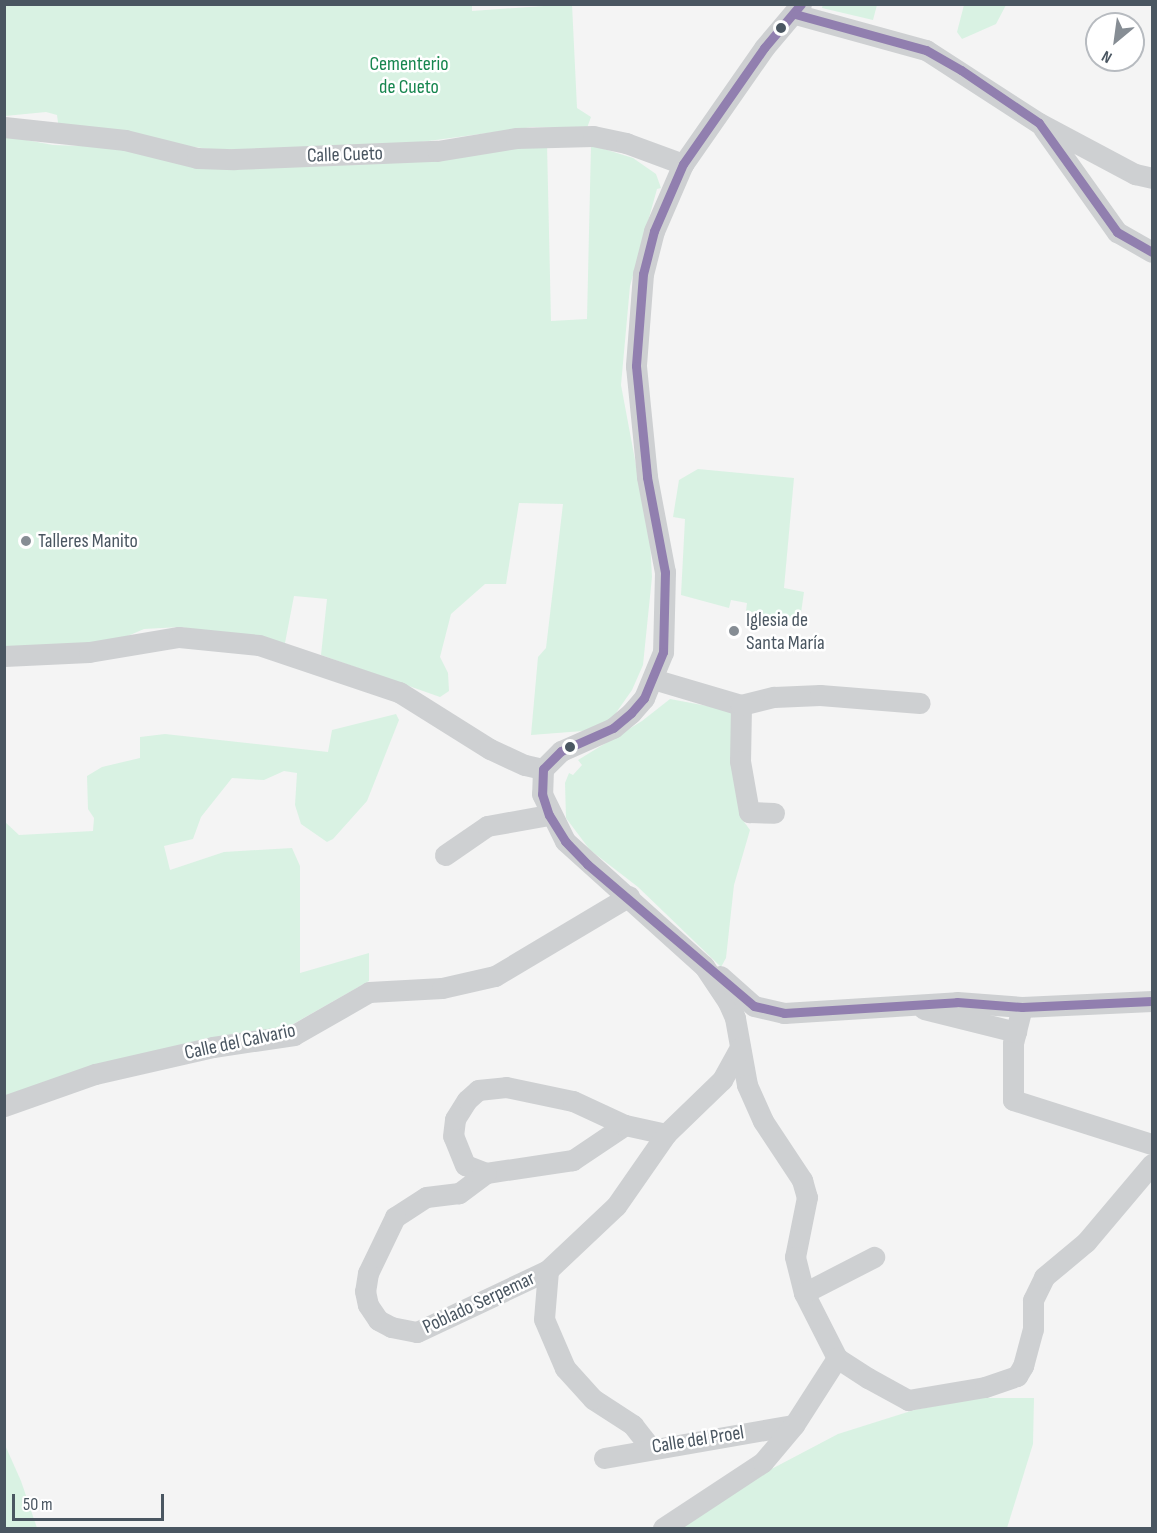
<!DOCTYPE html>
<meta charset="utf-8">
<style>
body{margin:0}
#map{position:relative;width:1157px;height:1533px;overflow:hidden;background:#f4f4f4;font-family:"Sofia Sans Condensed",sans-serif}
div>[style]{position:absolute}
.green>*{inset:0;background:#d9f2e3}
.minor>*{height:21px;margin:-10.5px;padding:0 10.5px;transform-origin:10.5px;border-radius:10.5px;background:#ced0d2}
.bus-1>*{height:9px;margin:-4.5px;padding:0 4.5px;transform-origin:4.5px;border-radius:4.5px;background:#917faf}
.dots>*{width:16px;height:16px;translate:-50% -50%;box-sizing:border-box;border:3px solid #fff;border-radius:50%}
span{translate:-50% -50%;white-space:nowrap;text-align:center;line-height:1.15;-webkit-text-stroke:5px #fff;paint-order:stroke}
.park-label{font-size:20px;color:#17864f}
.street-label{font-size:20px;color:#4a5661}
.poi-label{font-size:20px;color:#4a5661}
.left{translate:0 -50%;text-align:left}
.frame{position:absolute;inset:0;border:6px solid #4a5661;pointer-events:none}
.north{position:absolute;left:1085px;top:12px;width:60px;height:60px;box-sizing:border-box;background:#fff;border:2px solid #b7bbc0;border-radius:50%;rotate:209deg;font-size:16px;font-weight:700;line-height:24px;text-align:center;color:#4a5661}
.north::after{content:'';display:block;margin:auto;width:21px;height:27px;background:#868d94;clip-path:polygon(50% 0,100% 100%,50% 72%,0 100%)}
.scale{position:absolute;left:12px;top:1494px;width:152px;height:27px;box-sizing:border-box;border:3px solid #4a5661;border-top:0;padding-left:8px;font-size:18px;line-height:21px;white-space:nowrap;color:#4a5661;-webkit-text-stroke:4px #fff;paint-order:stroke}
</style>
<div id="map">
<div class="green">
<div style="clip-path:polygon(472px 4px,472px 11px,572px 4px,577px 108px,591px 117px,587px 128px,532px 127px,347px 152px,210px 149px,59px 130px,57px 115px,46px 112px,5px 116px,5px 5px)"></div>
<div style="clip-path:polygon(823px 4px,877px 4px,877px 5px,873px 20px,822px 8px)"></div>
<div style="clip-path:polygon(964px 5px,964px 4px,1006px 5px,996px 24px,962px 39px,957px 32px)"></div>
<div style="clip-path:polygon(5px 136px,53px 145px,111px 147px,229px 170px,547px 143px,551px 321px,587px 319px,591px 145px,633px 158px,656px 174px,661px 188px,657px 189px,630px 286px,621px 385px,650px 540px,652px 577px,643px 665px,632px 690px,611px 720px,583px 731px,531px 735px,538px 657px,546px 648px,563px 504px,519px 503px,506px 584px,485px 584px,451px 614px,440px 657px,448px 673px,449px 691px,440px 697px,321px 655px,327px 599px,294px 596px,285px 643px,180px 627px,144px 629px,116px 641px,5px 650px)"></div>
<div style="clip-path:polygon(698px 469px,794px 478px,784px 588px,804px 592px,800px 620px,746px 611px,747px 603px,731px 600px,729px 608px,681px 595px,685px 519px,673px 517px,679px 480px)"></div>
<div style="clip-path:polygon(670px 699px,734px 711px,742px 819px,750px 830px,734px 885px,726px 958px,721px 967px,638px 887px,590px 850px,566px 818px,565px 783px,569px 773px,573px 775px,582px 765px,578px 760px,642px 721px)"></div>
<div style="clip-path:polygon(396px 714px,399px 720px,367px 801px,333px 839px,327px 842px,301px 824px,295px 805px,297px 773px,284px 771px,264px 780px,232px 778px,201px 817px,193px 839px,164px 846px,170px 870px,224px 852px,292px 848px,300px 866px,300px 973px,369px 953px,369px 981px,279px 1032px,5px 1101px,4px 821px,19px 835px,93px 831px,94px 818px,88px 809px,87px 776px,102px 767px,140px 758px,140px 737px,165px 734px,328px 752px,332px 730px)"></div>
<div style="clip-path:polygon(978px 1398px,1034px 1398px,1033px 1444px,1007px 1528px,671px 1528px,758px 1476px,838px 1434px,914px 1410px)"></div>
<div style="clip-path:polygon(5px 1445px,21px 1481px,37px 1528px,5px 1528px)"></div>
</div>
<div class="minor">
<div style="left:801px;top:4px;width:57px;rotate:130.1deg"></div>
<div style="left:764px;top:48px;width:141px;rotate:124.9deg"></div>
<div style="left:683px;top:164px;width:73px;rotate:113.4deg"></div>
<div style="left:654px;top:231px;width:44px;rotate:104.3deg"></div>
<div style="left:643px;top:274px;width:92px;rotate:94.4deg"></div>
<div style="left:636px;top:366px;width:112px;rotate:84.3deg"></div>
<div style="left:647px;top:477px;width:97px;rotate:79.3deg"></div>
<div style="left:665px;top:572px;width:80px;rotate:91.4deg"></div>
<div style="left:663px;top:652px;width:50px;rotate:112.4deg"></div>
<div style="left:644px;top:698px;width:20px;rotate:131deg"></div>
<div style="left:631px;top:713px;width:23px;rotate:140deg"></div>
<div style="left:613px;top:728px;width:57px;rotate:156.1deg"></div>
<div style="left:561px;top:751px;width:25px;rotate:135deg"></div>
<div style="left:543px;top:769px;width:25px;rotate:92deg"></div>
<div style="left:542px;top:794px;width:52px;rotate:63.9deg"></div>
<div style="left:565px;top:841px;width:187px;rotate:42deg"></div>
<div style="left:704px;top:966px;width:43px;rotate:56.3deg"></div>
<div style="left:728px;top:1002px;width:17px;rotate:66deg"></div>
<div style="left:735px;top:1018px;width:68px;rotate:79.8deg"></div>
<div style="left:747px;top:1085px;width:39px;rotate:66deg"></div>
<div style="left:763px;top:1121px;width:71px;rotate:56.5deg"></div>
<div style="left:802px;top:1180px;width:18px;rotate:74deg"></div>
<div style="left:807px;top:1197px;width:61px;rotate:101.3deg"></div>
<div style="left:795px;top:1257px;width:37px;rotate:76deg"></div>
<div style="left:804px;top:1293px;width:73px;rotate:63.1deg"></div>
<div style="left:837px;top:1358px;width:37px;rotate:33deg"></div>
<div style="left:868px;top:1378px;width:46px;rotate:28.8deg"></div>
<div style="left:908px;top:1400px;width:78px;rotate:-9.6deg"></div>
<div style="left:985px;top:1387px;width:34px;rotate:-19deg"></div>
<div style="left:1017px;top:1376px;width:12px;rotate:-59deg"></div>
<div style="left:1023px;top:1366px;width:38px;rotate:-75deg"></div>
<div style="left:1033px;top:1329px;width:29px;rotate:-90deg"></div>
<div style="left:1033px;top:1300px;width:25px;rotate:-64deg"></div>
<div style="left:1044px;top:1277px;width:55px;rotate:-39.8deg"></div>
<div style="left:1086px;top:1242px;width:102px;rotate:-49.8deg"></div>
<div style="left:795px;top:14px;width:136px;rotate:15.4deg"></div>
<div style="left:926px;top:50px;width:135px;rotate:32.9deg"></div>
<div style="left:1039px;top:123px;width:109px;rotate:28deg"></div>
<div style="left:1135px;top:174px;width:17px;rotate:13deg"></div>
<div style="left:4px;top:127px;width:122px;rotate:6.1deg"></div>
<div style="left:125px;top:140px;width:74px;rotate:14deg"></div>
<div style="left:197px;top:158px;width:37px;rotate:2deg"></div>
<div style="left:234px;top:159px;width:203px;rotate:-2.3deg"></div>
<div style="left:437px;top:151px;width:80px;rotate:-9.3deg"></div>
<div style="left:516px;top:138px;width:77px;rotate:-1.5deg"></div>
<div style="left:593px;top:136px;width:34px;rotate:12deg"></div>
<div style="left:626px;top:143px;width:61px;rotate:20.2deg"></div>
<div style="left:1043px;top:128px;width:128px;rotate:54.6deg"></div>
<div style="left:1117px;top:232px;width:40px;rotate:29.7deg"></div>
<div style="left:4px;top:656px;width:85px;rotate:-2.7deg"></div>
<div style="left:89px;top:652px;width:91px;rotate:-9.5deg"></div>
<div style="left:179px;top:637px;width:80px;rotate:5.7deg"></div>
<div style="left:259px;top:645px;width:148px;rotate:18.6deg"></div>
<div style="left:399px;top:692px;width:107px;rotate:32.1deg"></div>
<div style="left:490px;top:749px;width:38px;rotate:25deg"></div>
<div style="left:525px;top:765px;width:18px;rotate:13deg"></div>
<div style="left:653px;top:679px;width:92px;rotate:16.5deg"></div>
<div style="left:741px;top:705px;width:56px;rotate:91deg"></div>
<div style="left:740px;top:761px;width:52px;rotate:80deg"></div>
<div style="left:749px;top:812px;width:25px;rotate:2deg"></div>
<div style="left:741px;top:705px;width:34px;rotate:-14deg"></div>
<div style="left:774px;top:697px;width:46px;rotate:-2.5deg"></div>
<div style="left:820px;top:695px;width:100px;rotate:4.6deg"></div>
<div style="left:445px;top:855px;width:51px;rotate:-34.6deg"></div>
<div style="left:487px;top:826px;width:63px;rotate:-10.1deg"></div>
<div style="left:720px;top:976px;width:45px;rotate:41.4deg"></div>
<div style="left:754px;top:1006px;width:31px;rotate:13deg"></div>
<div style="left:784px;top:1013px;width:173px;rotate:-3.6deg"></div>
<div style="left:957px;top:1002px;width:65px;rotate:4.4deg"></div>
<div style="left:1022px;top:1007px;width:130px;rotate:-2.6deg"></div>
<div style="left:1022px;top:1007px;width:37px;rotate:104deg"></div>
<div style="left:1013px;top:1043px;width:57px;rotate:90deg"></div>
<div style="left:1013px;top:1100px;width:146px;rotate:17.6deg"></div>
<div style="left:924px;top:1009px;width:95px;rotate:14deg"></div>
<div style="left:4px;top:1106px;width:96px;rotate:-19.4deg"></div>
<div style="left:95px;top:1074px;width:121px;rotate:-12.9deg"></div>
<div style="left:213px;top:1047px;width:82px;rotate:-8.4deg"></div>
<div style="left:294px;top:1035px;width:86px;rotate:-29.8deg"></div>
<div style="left:369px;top:992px;width:73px;rotate:-3.1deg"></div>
<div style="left:442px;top:988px;width:54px;rotate:-12.8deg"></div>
<div style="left:495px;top:976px;width:156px;rotate:-30.8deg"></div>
<div style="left:625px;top:1125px;width:63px;rotate:146.1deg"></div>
<div style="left:573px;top:1160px;width:88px;rotate:171.5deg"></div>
<div style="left:486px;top:1173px;width:22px;rotate:-159deg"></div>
<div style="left:465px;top:1165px;width:31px;rotate:-112deg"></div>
<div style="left:453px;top:1136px;width:17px;rotate:-83deg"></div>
<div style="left:455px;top:1119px;width:22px;rotate:-58deg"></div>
<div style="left:467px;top:1100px;width:15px;rotate:-42deg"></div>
<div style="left:478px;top:1090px;width:28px;rotate:-6deg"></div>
<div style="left:506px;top:1087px;width:68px;rotate:11.8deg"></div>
<div style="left:573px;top:1101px;width:57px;rotate:24.8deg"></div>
<div style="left:625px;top:1125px;width:42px;rotate:12.4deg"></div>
<div style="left:486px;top:1173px;width:34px;rotate:143deg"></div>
<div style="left:459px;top:1193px;width:33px;rotate:173deg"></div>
<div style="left:426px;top:1197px;width:37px;rotate:147deg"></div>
<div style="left:395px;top:1217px;width:62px;rotate:115.7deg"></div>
<div style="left:368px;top:1273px;width:18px;rotate:99deg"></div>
<div style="left:365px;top:1291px;width:14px;rotate:78deg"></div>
<div style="left:368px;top:1305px;width:18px;rotate:56deg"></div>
<div style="left:378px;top:1320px;width:15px;rotate:28deg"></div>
<div style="left:391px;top:1327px;width:26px;rotate:11deg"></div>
<div style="left:417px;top:1332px;width:145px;rotate:-25.3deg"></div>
<div style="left:804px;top:1293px;width:79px;rotate:-27.2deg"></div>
<div style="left:650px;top:1447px;width:28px;rotate:-128deg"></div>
<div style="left:633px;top:1425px;width:48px;rotate:-147deg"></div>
<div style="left:593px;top:1399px;width:42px;rotate:-132.1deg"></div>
<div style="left:565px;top:1368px;width:53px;rotate:-113.2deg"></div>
<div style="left:544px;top:1319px;width:49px;rotate:-85.3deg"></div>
<div style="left:548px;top:1270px;width:93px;rotate:-43.3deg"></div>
<div style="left:616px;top:1206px;width:88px;rotate:-55.2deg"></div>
<div style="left:666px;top:1134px;width:78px;rotate:-44deg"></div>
<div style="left:722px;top:1080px;width:37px;rotate:-61deg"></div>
<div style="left:604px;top:1458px;width:193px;rotate:-9.9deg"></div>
<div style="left:794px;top:1425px;width:80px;rotate:-57.3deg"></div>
<div style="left:663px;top:1528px;width:120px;rotate:-33.4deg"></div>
<div style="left:763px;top:1462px;width:48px;rotate:-50deg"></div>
</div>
<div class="bus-1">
<div style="left:801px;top:4px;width:57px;rotate:130.1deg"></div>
<div style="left:764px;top:48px;width:141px;rotate:124.9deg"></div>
<div style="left:683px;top:164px;width:73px;rotate:113.4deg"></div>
<div style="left:654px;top:231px;width:44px;rotate:104.3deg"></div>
<div style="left:643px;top:274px;width:92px;rotate:94.4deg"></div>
<div style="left:636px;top:366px;width:112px;rotate:84.3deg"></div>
<div style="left:647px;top:477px;width:97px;rotate:79.3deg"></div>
<div style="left:665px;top:572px;width:80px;rotate:91.4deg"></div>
<div style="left:663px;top:652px;width:50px;rotate:112.4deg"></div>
<div style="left:644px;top:698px;width:20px;rotate:131deg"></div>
<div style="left:631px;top:713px;width:23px;rotate:140deg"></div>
<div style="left:613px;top:728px;width:57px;rotate:156.1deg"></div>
<div style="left:561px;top:751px;width:25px;rotate:135deg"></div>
<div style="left:543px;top:769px;width:25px;rotate:92deg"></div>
<div style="left:542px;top:794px;width:22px;rotate:72deg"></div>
<div style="left:549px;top:815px;width:31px;rotate:58deg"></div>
<div style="left:565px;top:841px;width:32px;rotate:46deg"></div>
<div style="left:587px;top:864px;width:219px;rotate:40.4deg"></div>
<div style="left:754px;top:1006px;width:31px;rotate:13deg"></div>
<div style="left:784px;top:1013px;width:173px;rotate:-3.6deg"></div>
<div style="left:957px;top:1002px;width:65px;rotate:4.4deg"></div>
<div style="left:1022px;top:1007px;width:130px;rotate:-2.6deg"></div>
<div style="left:795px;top:14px;width:136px;rotate:15.4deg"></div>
<div style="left:926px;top:50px;width:40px;rotate:29.7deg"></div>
<div style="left:961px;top:70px;width:94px;rotate:34.2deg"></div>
<div style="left:1039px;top:123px;width:134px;rotate:54.4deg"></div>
<div style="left:1117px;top:232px;width:40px;rotate:29.7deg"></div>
</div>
<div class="dots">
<div style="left:781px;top:28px;background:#4a5661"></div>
<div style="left:26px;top:541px;background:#868d94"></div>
<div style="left:734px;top:631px;background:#868d94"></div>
<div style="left:570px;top:747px;background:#4a5661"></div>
</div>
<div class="park-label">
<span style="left:409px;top:76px">Cementerio<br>de Cueto</span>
</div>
<div class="street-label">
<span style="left:345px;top:155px;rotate:-2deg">Calle Cueto</span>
<span style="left:240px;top:1042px;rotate:-12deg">Calle del Calvario</span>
<span style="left:479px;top:1303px;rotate:-25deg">Poblado Serpemar</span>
<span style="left:698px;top:1440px;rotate:-9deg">Calle del Proel</span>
</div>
<div class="poi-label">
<span class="left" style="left:38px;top:541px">Talleres Manito</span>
<span class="left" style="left:746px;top:632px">Iglesia de<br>Santa María</span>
</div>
<div class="frame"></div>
<div class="north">N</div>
<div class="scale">50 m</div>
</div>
